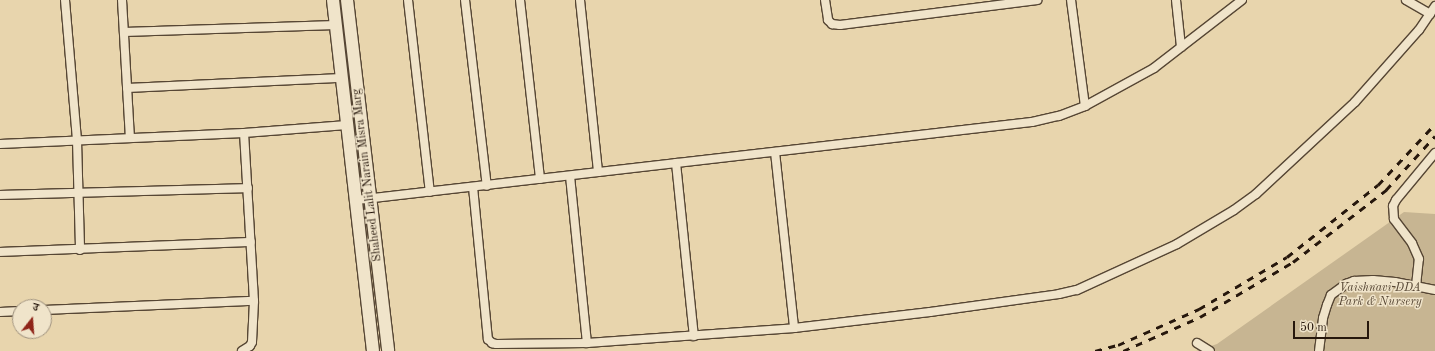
<!DOCTYPE html>
<meta charset="utf-8">
<style>
body{margin:0}
#map{position:relative;width:1435px;height:351px;overflow:hidden;background:#e8d5ad;font-family:"Old Standard TT","Noto Serif Devanagari",serif}
div>[style]{position:absolute}
.green>*{inset:0;background:#c7b592}
.roads{filter:drop-shadow(1px 0 #564634) drop-shadow(-1px 0 #564634) drop-shadow(0 1px #564634) drop-shadow(0 -1px #564634)}
.street>*{height:8px;margin:-4px;padding:0 4px;transform-origin:4px;border-radius:4px;background:#f0e4ca}
.secondary>*{height:12px;margin:-6px;padding:0 6px;transform-origin:6px;border-radius:6px;background:#f0e4ca}
.rail>*{height:3px;margin-top:-1.5px;transform-origin:0;background:repeating-linear-gradient(90deg,#26170c 0 7px,transparent 0 14px)}
span{translate:-50% -50%;white-space:nowrap;text-align:center;line-height:1.15;-webkit-text-stroke:3px #f0e4ca;paint-order:stroke}
.street-label{font-size:12px;color:#26170c}
.park-label{font-size:12px;color:#564634;font-style:italic}
.north{position:absolute;left:12px;top:299px;width:40px;height:40px;box-sizing:border-box;background:#f0e4ca;border:1px solid #9f927e;border-radius:50%;rotate:17deg;font-size:11px;font-weight:700;line-height:16px;text-align:center;color:#26170c}
.north::after{content:'';display:block;margin:auto;width:14px;height:18px;background:#8f2418;clip-path:polygon(50% 0,100% 100%,50% 72%,0 100%)}
.scale{position:absolute;left:1293px;top:321px;width:76px;height:18px;box-sizing:border-box;border:2px solid #26170c;border-top:0;padding-left:5px;font-size:12px;line-height:14px;white-space:nowrap;color:#26170c;-webkit-text-stroke:3px #f0e4ca;paint-order:stroke}
</style>
<div id="map">
<div class="green">
<div style="clip-path:polygon(1404px 212px,1435px 214px,1435px 351px,1196px 351px,1217px 344px)"></div>
</div>
<div class="roads">
<div class="street">
<div style="left:65px;top:0;width:141px;rotate:85.1deg"></div>
<div style="left:77px;top:140px;width:110px;rotate:88.4deg"></div>
<div style="left:122px;top:0;width:138px;rotate:86.7deg"></div>
<div style="left:408px;top:0;width:193px;rotate:83.5deg"></div>
<div style="left:465px;top:0;width:187px;rotate:83.3deg"></div>
<div style="left:520px;top:0;width:180px;rotate:83.6deg"></div>
<div style="left:580px;top:0;width:173px;rotate:84deg"></div>
<div style="left:825px;top:0;width:20px;rotate:81deg"></div>
<div style="left:828px;top:20px;width:6px;rotate:45deg"></div>
<div style="left:832px;top:24px;width:8px;rotate:7deg"></div>
<div style="left:840px;top:25px;width:199px;rotate:-7.2deg"></div>
<div style="left:1071px;top:0;width:107px;rotate:82.5deg"></div>
<div style="left:1176px;top:0;width:47px;rotate:83.9deg"></div>
<div style="left:1406px;top:0;width:28px;rotate:30deg"></div>
<div style="left:124px;top:32px;width:212px;rotate:-1.9deg"></div>
<div style="left:127px;top:88px;width:215px;rotate:-2.7deg"></div>
<div style="left:0;top:144px;width:244px;rotate:-2.6deg"></div>
<div style="left:244px;top:133px;width:103px;rotate:-4.4deg"></div>
<div style="left:775px;top:152px;width:177px;rotate:83.8deg"></div>
<div style="left:676px;top:163px;width:174px;rotate:84.1deg"></div>
<div style="left:570px;top:176px;width:168px;rotate:84.2deg"></div>
<div style="left:587px;top:343px;width:208px;rotate:-4.1deg"></div>
<div style="left:794px;top:328px;width:137px;rotate:-6.7deg"></div>
<div style="left:930px;top:312px;width:130px;rotate:-7.9deg"></div>
<div style="left:1059px;top:294px;width:18px;rotate:-13deg"></div>
<div style="left:1077px;top:290px;width:110px;rotate:-24.7deg"></div>
<div style="left:1177px;top:244px;width:66px;rotate:-30.8deg"></div>
<div style="left:1234px;top:210px;width:27px;rotate:-36deg"></div>
<div style="left:1256px;top:194px;width:135px;rotate:-42.9deg"></div>
<div style="left:1355px;top:102px;width:96px;rotate:-48.4deg"></div>
<div style="left:1419px;top:30px;width:29px;rotate:-56deg"></div>
<div style="left:473px;top:187px;width:153px;rotate:84.4deg"></div>
<div style="left:488px;top:339px;width:6px;rotate:45deg"></div>
<div style="left:492px;top:343px;width:4px;rotate:14deg"></div>
<div style="left:496px;top:344px;width:91px;rotate:-0.6deg"></div>
<div style="left:0;top:195px;width:248px;rotate:-1.6deg"></div>
<div style="left:356px;top:200px;width:680px;rotate:-6.58deg"></div>
<div style="left:1032px;top:122px;width:28px;rotate:-13deg"></div>
<div style="left:1059px;top:116px;width:28px;rotate:-21deg"></div>
<div style="left:1085px;top:106px;width:79px;rotate:-28.8deg"></div>
<div style="left:1154px;top:68px;width:111px;rotate:-37.7deg"></div>
<div style="left:0;top:252px;width:251px;rotate:-2.3deg"></div>
<div style="left:1416px;top:286px;width:27px;rotate:-84deg"></div>
<div style="left:1419px;top:259px;width:17px;rotate:-114deg"></div>
<div style="left:1412px;top:243px;width:30px;rotate:-127deg"></div>
<div style="left:1394px;top:219px;width:13px;rotate:-94deg"></div>
<div style="left:1393px;top:206px;width:7px;rotate:-63deg"></div>
<div style="left:1396px;top:200px;width:61px;rotate:-50.3deg"></div>
<div style="left:44px;top:310px;width:210px;rotate:-2.5deg"></div>
<div style="left:0;top:312px;width:20px;rotate:-3deg"></div>
<div style="left:1197px;top:343px;width:15px;rotate:32deg"></div>
<div style="left:242px;top:351px;width:9px;rotate:-32deg"></div>
<div style="left:250px;top:346px;width:4px;rotate:-63deg"></div>
<div style="left:252px;top:342px;width:41px;rotate:-87.2deg"></div>
<div style="left:254px;top:301px;width:168px;rotate:-93.4deg"></div>
<div style="left:1319px;top:351px;width:33px;rotate:-83deg"></div>
<div style="left:1323px;top:318px;width:14px;rotate:-73deg"></div>
<div style="left:1327px;top:305px;width:11px;rotate:-68deg"></div>
<div style="left:1331px;top:295px;width:19px;rotate:-36deg"></div>
<div style="left:1346px;top:284px;width:9px;rotate:-21deg"></div>
<div style="left:1354px;top:281px;width:19px;rotate:-3deg"></div>
<div style="left:1373px;top:280px;width:22px;rotate:5deg"></div>
<div style="left:1395px;top:282px;width:41px;rotate:11.3deg"></div>
</div>
<div class="secondary">
<div style="left:333px;top:0;width:353px;rotate:83.5deg"></div>
<div style="left:347px;top:0;width:353px;rotate:83.3deg"></div>
</div>
</div>
<div class="rail">
<div style="left:1095px;top:351px;width:24px;rotate:-15deg"></div>
<div style="left:1118px;top:345px;width:89px;rotate:-24deg"></div>
<div style="left:1199px;top:309px;width:102px;rotate:-30.6deg"></div>
<div style="left:1287px;top:257px;width:116px;rotate:-38.4deg"></div>
<div style="left:1378px;top:185px;width:83px;rotate:-46.9deg"></div>
<div style="left:1123px;top:351px;width:84px;rotate:-23.8deg"></div>
<div style="left:1200px;top:317px;width:108px;rotate:-30.6deg"></div>
<div style="left:1293px;top:262px;width:118px;rotate:-37.7deg"></div>
<div style="left:1386px;top:190px;width:73px;rotate:-47.8deg"></div>
</div>
<div class="street-label">
<span style="left:368px;top:175px;rotate:-97deg">Shaheed Lalit Narain Misra Marg</span>
</div>
<div class="park-label">
<span style="left:1380px;top:296px">Vaishnavi DDA<br>Park &amp; Nursery</span>
</div>
<div class="north">उ</div>
<div class="scale">50 m</div>
</div>
